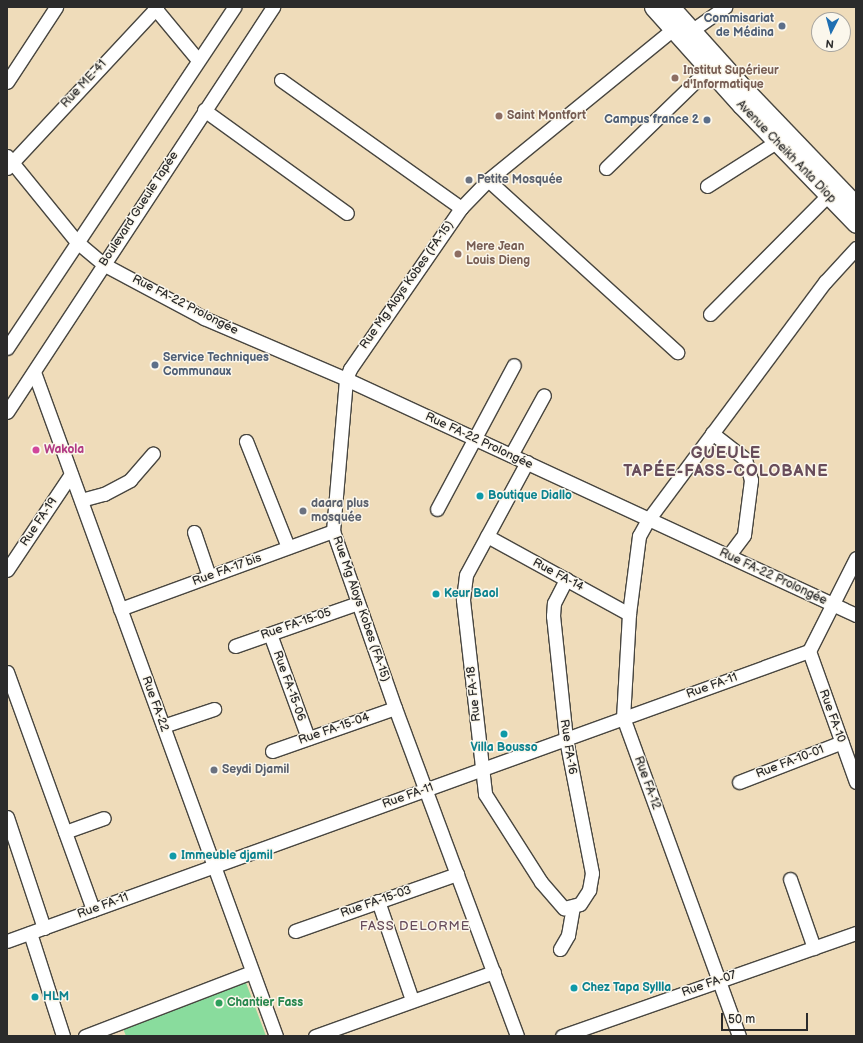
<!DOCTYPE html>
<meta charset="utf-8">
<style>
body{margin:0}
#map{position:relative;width:863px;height:1043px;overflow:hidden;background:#efdcba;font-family:"Balsamiq Sans",sans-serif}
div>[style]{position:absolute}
.green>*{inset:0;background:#89dc9d}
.roads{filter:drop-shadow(1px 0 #484640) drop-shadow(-1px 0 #484640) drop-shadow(0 1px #484640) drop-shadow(0 -1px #484640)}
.minor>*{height:13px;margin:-6.5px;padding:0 6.5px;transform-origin:6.5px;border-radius:6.5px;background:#fff}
.major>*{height:17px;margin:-8.5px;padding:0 8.5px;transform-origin:8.5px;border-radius:8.5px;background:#fff}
.dots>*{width:11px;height:11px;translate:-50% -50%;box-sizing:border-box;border:2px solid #fbf7ec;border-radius:50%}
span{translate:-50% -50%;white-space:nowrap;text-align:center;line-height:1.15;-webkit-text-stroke:3px #fbf7ec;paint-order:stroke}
.service-label{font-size:12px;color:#4e5e75;font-weight:700}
.right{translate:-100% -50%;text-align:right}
.left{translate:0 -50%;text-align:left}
.education-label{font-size:12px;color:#785e54;font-weight:700}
.street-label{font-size:12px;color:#2b2b2b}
.worship-label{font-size:12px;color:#5b616d;font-weight:700}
.hotel-label{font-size:12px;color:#b23c85;font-weight:700}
.culture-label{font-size:12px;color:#0d838f;font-weight:700}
.leisure-label{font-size:12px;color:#27864d;font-weight:700}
.neighbourhood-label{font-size:13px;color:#684d5b;letter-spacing:1px}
.district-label{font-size:16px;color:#684d5b;font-weight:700;letter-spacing:1px}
.frame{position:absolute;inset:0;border:8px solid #2b2b2b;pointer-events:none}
.north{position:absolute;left:811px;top:12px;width:40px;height:40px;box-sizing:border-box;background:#fbf7ec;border:1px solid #a8a59f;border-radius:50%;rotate:186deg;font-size:11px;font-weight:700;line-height:16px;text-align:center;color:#2b2b2b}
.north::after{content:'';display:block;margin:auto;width:14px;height:18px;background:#1f6fb2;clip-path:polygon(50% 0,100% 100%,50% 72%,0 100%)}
.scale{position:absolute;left:721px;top:1013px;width:87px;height:18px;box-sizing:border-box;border:2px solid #2b2b2b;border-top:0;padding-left:5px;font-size:12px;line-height:14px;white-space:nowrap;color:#2b2b2b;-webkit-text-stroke:3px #fbf7ec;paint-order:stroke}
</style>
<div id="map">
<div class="green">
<div style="clip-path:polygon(245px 980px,266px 1036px,126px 1036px,122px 1026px)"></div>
</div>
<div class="roads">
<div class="minor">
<div style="left:154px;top:7px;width:69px;rotate:50.3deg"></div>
<div style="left:691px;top:31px;width:42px;rotate:-35.2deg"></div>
<div style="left:281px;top:80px;width:221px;rotate:35.4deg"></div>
<div style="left:7px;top:82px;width:90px;rotate:-56.8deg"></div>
<div style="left:204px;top:110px;width:176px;rotate:35.8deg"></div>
<div style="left:7px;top:156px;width:111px;rotate:50.9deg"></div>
<div style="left:77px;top:242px;width:34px;rotate:40deg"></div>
<div style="left:103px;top:264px;width:115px;rotate:28.1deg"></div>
<div style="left:204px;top:318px;width:155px;rotate:23.2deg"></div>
<div style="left:346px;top:379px;width:562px;rotate:24.83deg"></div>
<div style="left:7px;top:168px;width:220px;rotate:-47deg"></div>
<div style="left:606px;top:168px;width:142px;rotate:-44.1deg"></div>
<div style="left:488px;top:180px;width:256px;rotate:42.3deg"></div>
<div style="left:707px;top:186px;width:82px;rotate:-32.5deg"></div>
<div style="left:710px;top:314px;width:168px;rotate:-45.2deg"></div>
<div style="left:7px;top:348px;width:410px;rotate:-56.3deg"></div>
<div style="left:34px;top:372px;width:707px;rotate:69.98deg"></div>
<div style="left:7px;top:412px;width:485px;rotate:-56.7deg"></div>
<div style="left:712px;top:433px;width:42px;rotate:38.2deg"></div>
<div style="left:745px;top:459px;width:22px;rotate:74deg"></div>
<div style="left:751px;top:480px;width:55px;rotate:97.3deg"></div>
<div style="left:744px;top:535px;width:26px;rotate:127deg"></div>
<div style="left:246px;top:441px;width:114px;rotate:68.4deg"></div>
<div style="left:511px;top:455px;width:68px;rotate:-61.2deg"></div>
<div style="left:527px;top:462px;width:128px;rotate:118.4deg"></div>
<div style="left:466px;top:575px;width:25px;rotate:97deg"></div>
<div style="left:463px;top:600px;width:195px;rotate:83.5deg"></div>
<div style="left:485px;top:794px;width:104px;rotate:57.5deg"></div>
<div style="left:541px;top:882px;width:35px;rotate:49deg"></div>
<div style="left:564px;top:908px;width:16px;rotate:-14deg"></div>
<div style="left:580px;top:904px;width:17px;rotate:-57deg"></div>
<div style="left:589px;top:890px;width:17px;rotate:-80deg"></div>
<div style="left:592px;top:873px;width:136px;rotate:-101deg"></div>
<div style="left:566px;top:739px;width:124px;rotate:-96deg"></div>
<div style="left:553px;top:616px;width:13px;rotate:-86deg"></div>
<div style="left:554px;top:603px;width:27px;rotate:-63deg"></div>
<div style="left:81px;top:500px;width:24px;rotate:-15deg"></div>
<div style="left:104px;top:494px;width:30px;rotate:-28deg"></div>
<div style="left:130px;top:480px;width:35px;rotate:-49deg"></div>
<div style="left:437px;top:509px;width:163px;rotate:-61.9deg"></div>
<div style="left:194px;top:532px;width:46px;rotate:71.2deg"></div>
<div style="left:487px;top:536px;width:162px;rotate:28.8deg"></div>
<div style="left:7px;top:570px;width:115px;rotate:-56.3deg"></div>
<div style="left:120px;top:609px;width:227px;rotate:-20.1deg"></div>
<div style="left:270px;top:634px;width:111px;rotate:69.9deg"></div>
<div style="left:235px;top:646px;width:130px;rotate:-19.3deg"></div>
<div style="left:809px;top:651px;width:139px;rotate:70.3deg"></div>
<div style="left:809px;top:651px;width:104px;rotate:-63.2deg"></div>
<div style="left:7px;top:672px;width:253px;rotate:70.1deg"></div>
<div style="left:163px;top:726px;width:54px;rotate:-18.4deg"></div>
<div style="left:272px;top:751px;width:130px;rotate:-19.3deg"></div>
<div style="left:739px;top:782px;width:110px;rotate:-21.2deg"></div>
<div style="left:7px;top:817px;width:117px;rotate:71.6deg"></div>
<div style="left:65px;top:832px;width:41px;rotate:-19.7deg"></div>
<div style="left:790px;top:879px;width:73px;rotate:70.8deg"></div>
<div style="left:378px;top:901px;width:105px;rotate:71deg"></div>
<div style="left:295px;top:931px;width:172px;rotate:-19.4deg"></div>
<div style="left:30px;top:933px;width:108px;rotate:72.2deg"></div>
<div style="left:7px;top:941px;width:853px;rotate:-19.88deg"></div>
<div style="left:560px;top:949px;width:16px;rotate:-60deg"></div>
<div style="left:568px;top:935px;width:27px;rotate:-80deg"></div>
<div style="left:85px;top:1036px;width:179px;rotate:-21deg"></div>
<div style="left:315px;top:1036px;width:190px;rotate:-19.7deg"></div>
<div style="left:517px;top:1036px;width:350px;rotate:-110.4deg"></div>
<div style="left:395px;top:708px;width:188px;rotate:-109.3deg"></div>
<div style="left:333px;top:531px;width:153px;rotate:-85.1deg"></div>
<div style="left:346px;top:379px;width:11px;rotate:-68deg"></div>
<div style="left:350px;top:369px;width:196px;rotate:-55.4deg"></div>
<div style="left:461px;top:208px;width:39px;rotate:-46deg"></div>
<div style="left:488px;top:180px;width:237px;rotate:-39.2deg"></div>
<div style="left:562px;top:1036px;width:312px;rotate:-19.3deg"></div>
<div style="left:739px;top:1036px;width:338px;rotate:-110deg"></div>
<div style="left:623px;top:718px;width:104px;rotate:-86.7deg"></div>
<div style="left:629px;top:614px;width:79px;rotate:-82.7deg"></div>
<div style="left:639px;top:536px;width:18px;rotate:-61deg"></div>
<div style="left:648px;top:520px;width:297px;rotate:-53.4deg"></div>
<div style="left:825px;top:282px;width:46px;rotate:-47.6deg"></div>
</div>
<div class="major">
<div style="left:653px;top:7px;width:132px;rotate:48.1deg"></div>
<div style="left:741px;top:105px;width:165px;rotate:46deg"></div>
<div style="left:671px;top:7px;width:103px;rotate:48.1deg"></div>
<div style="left:740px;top:84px;width:168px;rotate:46.2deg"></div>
</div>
</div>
<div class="dots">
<div style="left:782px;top:26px;background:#5c6f8a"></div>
<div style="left:675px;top:78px;background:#8d6e63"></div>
<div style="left:499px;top:116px;background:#8d6e63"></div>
<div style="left:707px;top:120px;background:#5c6f8a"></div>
<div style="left:469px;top:180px;background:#6b7280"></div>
<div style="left:458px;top:254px;background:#8d6e63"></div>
<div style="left:155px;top:365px;background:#5c6f8a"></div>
<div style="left:36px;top:450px;background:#d1479c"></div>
<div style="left:480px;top:496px;background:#0f9aa8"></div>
<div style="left:303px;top:511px;background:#6b7280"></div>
<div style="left:436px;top:594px;background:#0f9aa8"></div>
<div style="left:504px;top:734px;background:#0f9aa8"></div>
<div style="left:214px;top:770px;background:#6b7280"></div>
<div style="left:173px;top:856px;background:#0f9aa8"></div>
<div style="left:574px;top:988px;background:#0f9aa8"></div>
<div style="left:35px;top:997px;background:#0f9aa8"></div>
<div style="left:219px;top:1003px;background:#2e9e5b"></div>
</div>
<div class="service-label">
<span class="right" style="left:774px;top:26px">Commisariat<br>de Médina</span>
<span class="right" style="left:699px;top:120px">Campus france 2</span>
<span class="left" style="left:163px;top:365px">Service Techniques<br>Communaux</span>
</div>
<div class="education-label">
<span class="left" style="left:683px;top:78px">Institut Supérieur<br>d'Informatique</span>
<span class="left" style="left:507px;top:116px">Saint Montfort</span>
<span class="left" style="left:466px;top:254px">Mere Jean<br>Louis Dieng</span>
</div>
<div class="street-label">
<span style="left:84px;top:84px;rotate:-47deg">Rue ME-41</span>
<span style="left:786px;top:152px;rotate:46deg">Avenue Cheikh Anta Diop</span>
<span style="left:139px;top:209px;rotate:-57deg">Boulevard Gueule Tapée</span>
<span style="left:407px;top:285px;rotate:-55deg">Rue Mg Aloys Kobes (FA-15)</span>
<span style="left:185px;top:305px;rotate:27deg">Rue FA-22 Prolongée</span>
<span style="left:479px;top:441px;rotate:25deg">Rue FA-22 Prolongée</span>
<span style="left:39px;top:522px;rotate:-56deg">Rue FA-19</span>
<span style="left:227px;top:570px;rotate:-20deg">Rue FA-17 bis</span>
<span style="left:558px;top:575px;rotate:28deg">Rue FA-14</span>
<span style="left:773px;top:577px;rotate:25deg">Rue FA-22 Prolongée</span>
<span style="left:361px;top:609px;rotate:71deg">Rue Mg Aloys Kobes (FA-15)</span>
<span style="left:296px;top:624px;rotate:-19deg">Rue FA-15-05</span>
<span style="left:289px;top:686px;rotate:70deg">Rue FA-15-06</span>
<span style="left:712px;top:686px;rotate:-20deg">Rue FA-11</span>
<span style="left:474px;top:694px;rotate:-96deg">Rue FA-18</span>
<span style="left:155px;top:704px;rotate:70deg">Rue FA-22</span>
<span style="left:832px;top:716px;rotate:70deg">Rue FA-10</span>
<span style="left:334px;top:729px;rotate:-19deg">Rue FA-15-04</span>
<span style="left:568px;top:747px;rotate:81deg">Rue FA-16</span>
<span style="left:790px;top:762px;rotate:-21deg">Rue FA-10-01</span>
<span style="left:647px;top:783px;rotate:70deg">Rue FA-12</span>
<span style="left:408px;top:796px;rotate:-20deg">Rue FA-11</span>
<span style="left:376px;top:902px;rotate:-19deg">Rue FA-15-03</span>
<span style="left:103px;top:906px;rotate:-20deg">Rue FA-11</span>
<span style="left:709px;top:984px;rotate:-19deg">Rue FA-07</span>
</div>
<div class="worship-label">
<span class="left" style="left:477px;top:180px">Petite Mosquée</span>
<span class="left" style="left:311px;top:511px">daara plus<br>mosquée</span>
<span class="left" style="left:222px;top:770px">Seydi Djamil</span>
</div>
<div class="hotel-label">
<span class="left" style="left:44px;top:450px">Wakola</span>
</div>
<div class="culture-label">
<span class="left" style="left:488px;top:496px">Boutique Diallo</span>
<span class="left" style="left:444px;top:594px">Keur Baol</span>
<span style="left:504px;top:748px">Villa Bousso</span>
<span class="left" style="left:181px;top:856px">Immeuble djamil</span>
<span class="left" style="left:582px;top:988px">Chez Tapa Syllla</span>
<span class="left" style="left:43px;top:997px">HLM</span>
</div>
<div class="leisure-label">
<span class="left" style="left:227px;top:1003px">Chantier Fass</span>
</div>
<div class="neighbourhood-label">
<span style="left:415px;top:926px">FASS DELORME</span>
</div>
<div class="district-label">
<span style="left:726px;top:463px">GUEULE<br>TAPÉE-FASS-COLOBANE</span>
</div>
<div class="frame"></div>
<div class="north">N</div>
<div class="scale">50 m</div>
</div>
